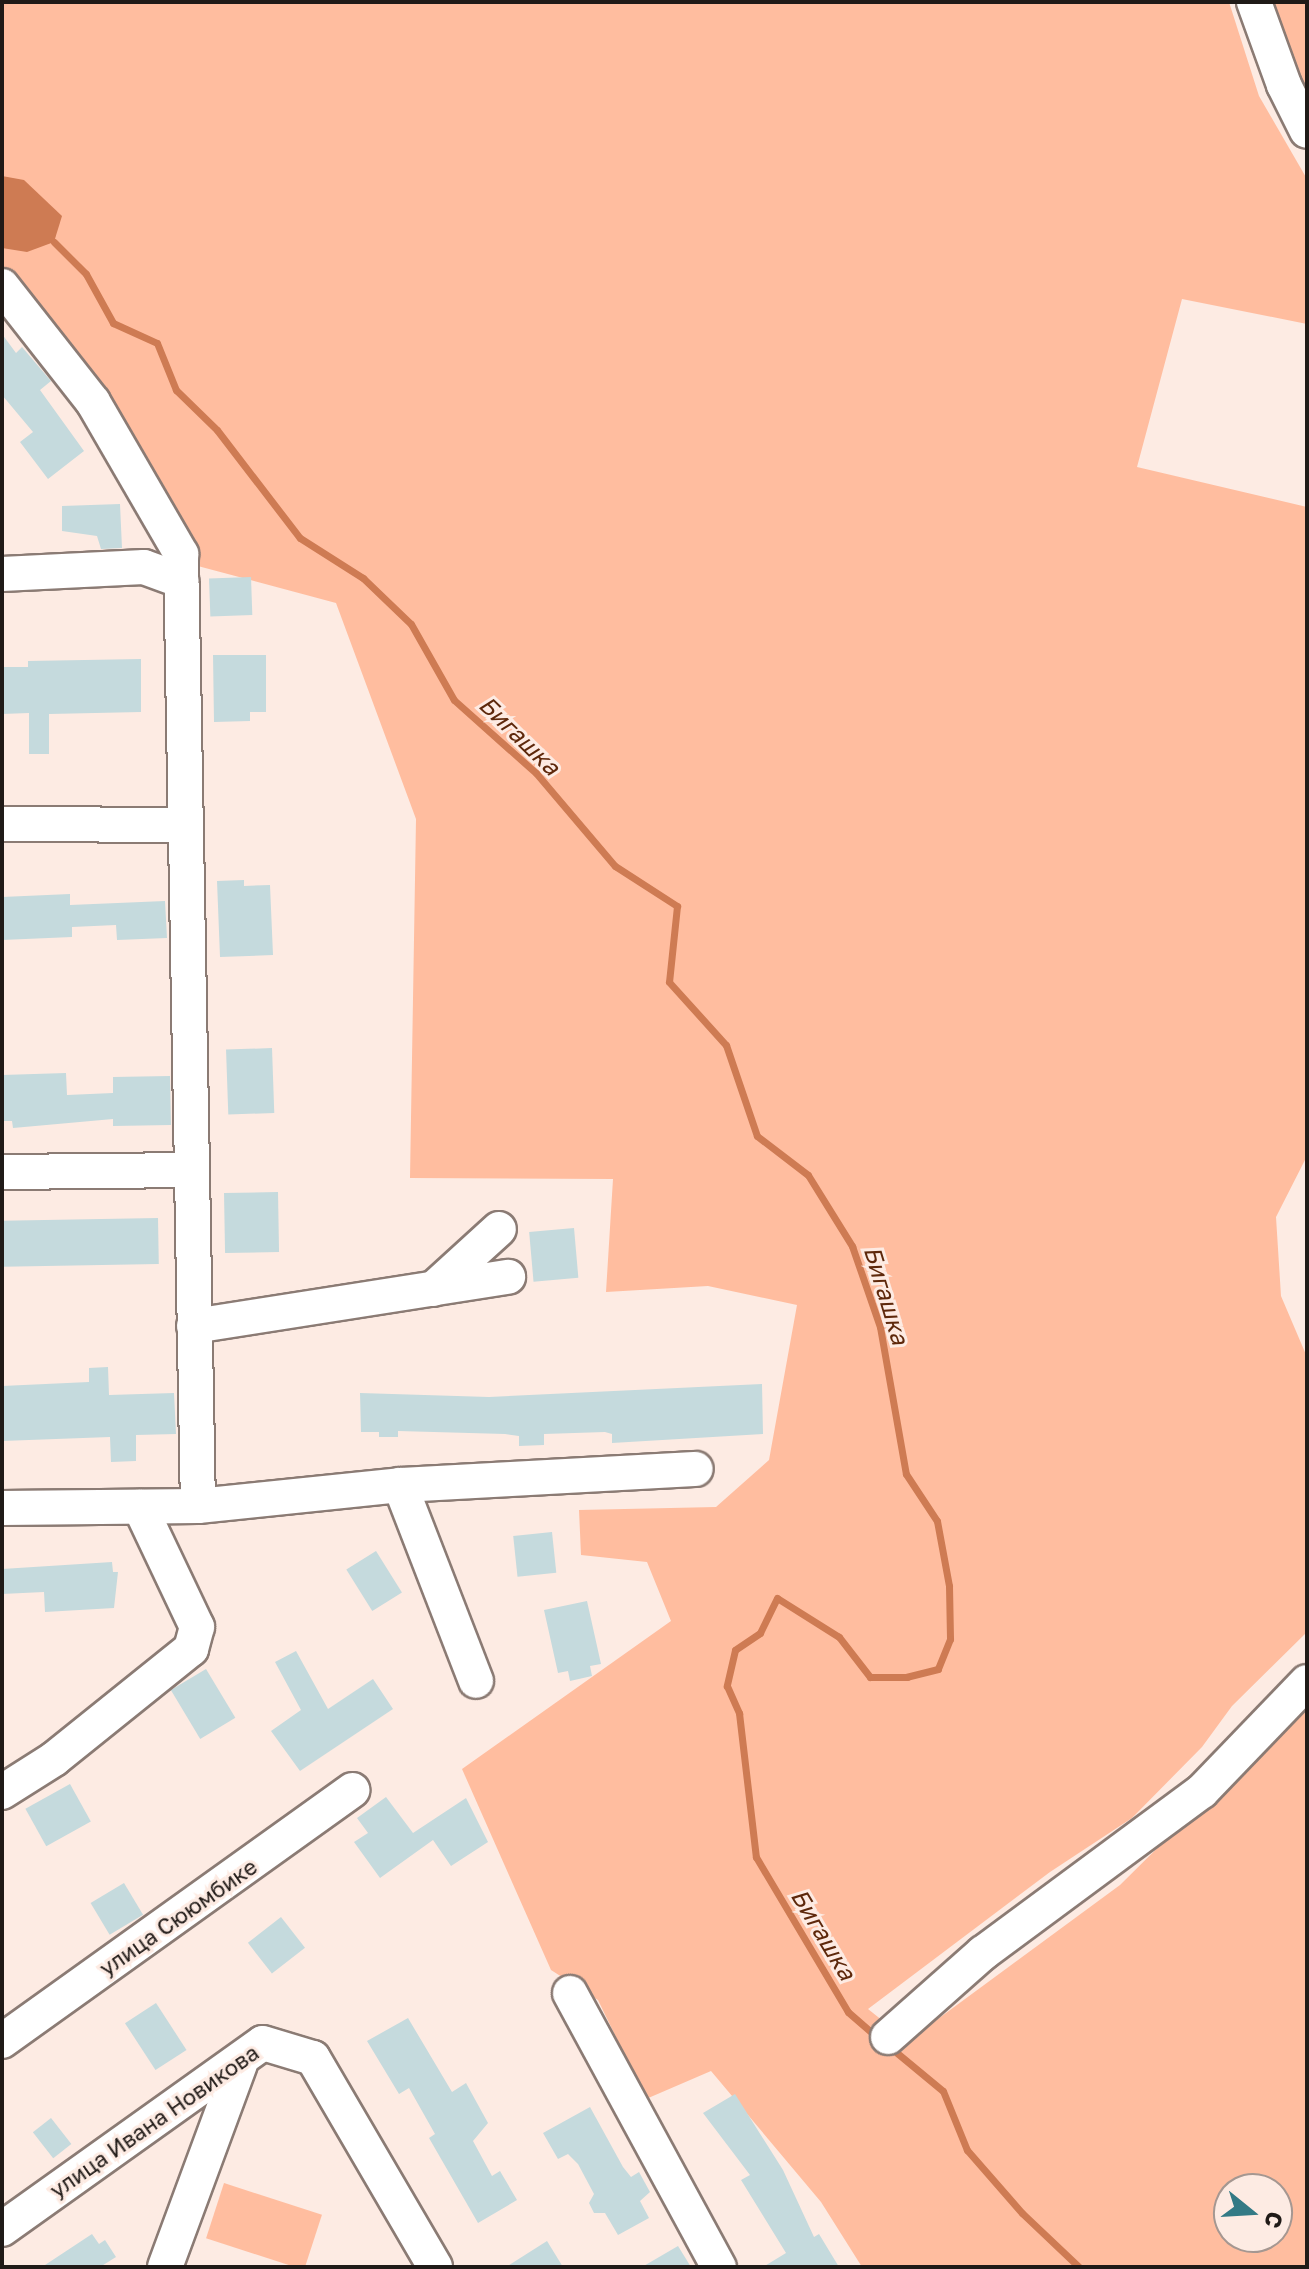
<!DOCTYPE html>
<meta charset="utf-8">
<style>
body{margin:0}
#map{position:relative;width:1309px;height:2269px;overflow:hidden;background:#fdebe3;font-family:"Golos Text",sans-serif}
div>[style]{position:absolute}
.green>*{inset:0;background:#ffbd9f;transform-origin:0 0}
.water>*{inset:0;background:#ce7b53}
.stream>*{height:7px;margin:-3.5px;padding:0 3.5px;transform-origin:3.5px;border-radius:3.5px;background:#ce7b53}
.building>*{inset:0;background:#c5dadd;transform-origin:0 0}
.roads{filter:drop-shadow(2px 0 #8b7b74) drop-shadow(-2px 0 #8b7b74) drop-shadow(0 2px #8b7b74) drop-shadow(0 -2px #8b7b74)}
.minor>*{height:34px;margin:-17px;padding:0 17px;transform-origin:17px;border-radius:17px;background:#fff}
span{translate:-50% -50%;white-space:nowrap;text-align:center;line-height:1.15;-webkit-text-stroke:6px #fdebe3;paint-order:stroke}
.street-label{font-size:22px;color:#201a17}
.water-label{font-size:24px;color:#5e280b;font-style:italic}
.frame{position:absolute;inset:0;border:4px solid #201a17;pointer-events:none}
.north{position:absolute;left:1213px;top:2173px;width:80px;height:80px;box-sizing:border-box;background:#fdebe3;border:2px solid #a59791;border-radius:50%;rotate:108deg;font-size:22px;font-weight:700;line-height:32px;text-align:center;color:#201a17}
.north::after{content:'';display:block;margin:auto;width:28px;height:36px;background:#337a85;clip-path:polygon(50% 0,100% 100%,50% 72%,0 100%)}
</style>
<div id="map">
<div class="green">
<div style="clip-path:polygon(evenodd,2px 2px,1229px 2px,1259px 96px,1307px 179px,1307px 324px,1182px 299px,1137px 467px,1307px 507px,1307px 1156px,1276px 1217px,1281px 1296px,1307px 1357px,1307px 1632px,1232px 1706px,1202px 1747px,1132px 1818px,1050px 1872px,868px 2009px,908px 2041px,1120px 1885px,1307px 1700px,1307px 2267px,862px 2267px,821px 2202px,711px 2071px,646px 2099px,598px 2000px,551px 1970px,462px 1769px,671px 1621px,647px 1562px,581px 1555px,579px 1510px,716px 1507px,769px 1460px,797px 1305px,708px 1286px,606px 1292px,613px 1179px,410px 1178px,416px 819px,336px 603px,194px 565px,108px 395px,2px 264px,2px 2px,1229px 2189px,1277px 2189px,1277px 2237px,1229px 2237px,1229px 2189px)"></div>
<div style="clip-path:polygon(1269px 2px,1307px 2px,1307px 97px)"></div>
<div style="left:224px;top:2183px;width:103px;height:58px;rotate:18deg"></div>
</div>
<div class="water">
<div style="clip-path:polygon(2px 176px,24px 180px,62px 216px,54px 242px,27px 252px,2px 248px)"></div>
</div>
<div class="stream">
<div style="left:54px;top:242px;width:45px;rotate:45deg"></div>
<div style="left:86px;top:274px;width:56px;rotate:61.1deg"></div>
<div style="left:113px;top:323px;width:48px;rotate:24.4deg"></div>
<div style="left:157px;top:343px;width:51px;rotate:68deg"></div>
<div style="left:176px;top:390px;width:57px;rotate:44.3deg"></div>
<div style="left:217px;top:430px;width:136px;rotate:52.5deg"></div>
<div style="left:300px;top:538px;width:75px;rotate:32.4deg"></div>
<div style="left:363px;top:578px;width:66px;rotate:43.8deg"></div>
<div style="left:411px;top:624px;width:87px;rotate:60.5deg"></div>
<div style="left:454px;top:700px;width:110px;rotate:41.7deg"></div>
<div style="left:536px;top:773px;width:122px;rotate:49.7deg"></div>
<div style="left:615px;top:866px;width:74px;rotate:32.8deg"></div>
<div style="left:677px;top:906px;width:76px;rotate:96deg"></div>
<div style="left:669px;top:982px;width:85px;rotate:47.9deg"></div>
<div style="left:726px;top:1045px;width:96px;rotate:71.2deg"></div>
<div style="left:757px;top:1136px;width:64px;rotate:37.4deg"></div>
<div style="left:808px;top:1175px;width:84px;rotate:58.2deg"></div>
<div style="left:852px;top:1246px;width:86px;rotate:70.9deg"></div>
<div style="left:880px;top:1327px;width:149px;rotate:80deg"></div>
<div style="left:906px;top:1474px;width:56px;rotate:56.6deg"></div>
<div style="left:937px;top:1521px;width:66px;rotate:79.5deg"></div>
<div style="left:949px;top:1586px;width:53px;rotate:88.9deg"></div>
<div style="left:950px;top:1639px;width:32px;rotate:112deg"></div>
<div style="left:938px;top:1669px;width:32px;rotate:166deg"></div>
<div style="left:907px;top:1677px;width:37px;rotate:180deg"></div>
<div style="left:870px;top:1677px;width:51px;rotate:-127.8deg"></div>
<div style="left:839px;top:1637px;width:73px;rotate:-147.8deg"></div>
<div style="left:777px;top:1598px;width:39px;rotate:116deg"></div>
<div style="left:760px;top:1633px;width:30px;rotate:146deg"></div>
<div style="left:735px;top:1650px;width:37px;rotate:103deg"></div>
<div style="left:727px;top:1686px;width:30px;rotate:66deg"></div>
<div style="left:739px;top:1713px;width:145px;rotate:83.3deg"></div>
<div style="left:756px;top:1857px;width:180px;rotate:59.3deg"></div>
<div style="left:848px;top:2012px;width:40px;rotate:41deg"></div>
<div style="left:891px;top:2048px;width:67px;rotate:39.6deg"></div>
<div style="left:943px;top:2091px;width:64px;rotate:67.9deg"></div>
<div style="left:967px;top:2150px;width:84px;rotate:48.9deg"></div>
<div style="left:1022px;top:2213px;width:79px;rotate:43.5deg"></div>
</div>
<div class="building">
<div style="clip-path:polygon(2px 334px,16px 353px,22px 347px,51px 381px,40px 390px,84px 451px,48px 479px,20px 442px,33px 432px,2px 395px)"></div>
<div style="clip-path:polygon(120px 504px,122px 548px,101px 549px,97px 536px,62px 531px,62px 506px)"></div>
<div style="left:251px;top:577px;width:38px;height:42px;rotate:88deg"></div>
<div style="clip-path:polygon(213px 655px,266px 655px,266px 712px,250px 712px,250px 721px,214px 722px)"></div>
<div style="clip-path:polygon(141px 659px,141px 712px,49px 714px,49px 754px,29px 754px,29px 713px,2px 714px,2px 667px,28px 667px,28px 661px)"></div>
<div style="clip-path:polygon(244px 880px,244px 886px,270px 885px,273px 955px,220px 957px,217px 881px)"></div>
<div style="clip-path:polygon(70px 894px,70px 905px,165px 901px,167px 938px,117px 940px,116px 925px,72px 927px,72px 937px,2px 940px,2px 897px)"></div>
<div style="left:272px;top:1048px;width:65px;height:46px;rotate:88deg"></div>
<div style="clip-path:polygon(66px 1073px,67px 1095px,113px 1093px,113px 1077px,170px 1076px,171px 1125px,113px 1126px,113px 1119px,13px 1128px,12px 1121px,2px 1121px,2px 1075px)"></div>
<div style="left:278px;top:1192px;width:60px;height:54px;rotate:89deg"></div>
<div style="left:158px;top:1218px;width:46px;height:156px;rotate:89deg"></div>
<div style="left:574px;top:1228px;width:50px;height:45px;rotate:85deg"></div>
<div style="clip-path:polygon(108px 1367px,109px 1395px,174px 1393px,176px 1434px,136px 1435px,136px 1461px,111px 1462px,110px 1437px,2px 1441px,2px 1386px,89px 1382px,89px 1368px)"></div>
<div style="clip-path:polygon(762px 1384px,763px 1434px,612px 1443px,612px 1434px,605px 1432px,544px 1434px,544px 1445px,519px 1446px,519px 1436px,505px 1434px,398px 1431px,398px 1437px,379px 1437px,379px 1432px,361px 1432px,360px 1393px,489px 1397px)"></div>
<div style="left:552px;top:1532px;width:41px;height:39px;rotate:84deg"></div>
<div style="left:376px;top:1551px;width:49px;height:35px;rotate:58deg"></div>
<div style="clip-path:polygon(112px 1562px,113px 1572px,118px 1572px,114px 1608px,45px 1612px,44px 1592px,2px 1594px,2px 1569px)"></div>
<div style="clip-path:polygon(587px 1601px,601px 1664px,590px 1666px,592px 1676px,570px 1681px,568px 1671px,558px 1673px,544px 1610px)"></div>
<div style="clip-path:polygon(296px 1651px,328px 1709px,373px 1679px,393px 1709px,300px 1771px,271px 1731px,301px 1710px,275px 1662px)"></div>
<div style="left:206px;top:1669px;width:57px;height:41px;rotate:59deg"></div>
<div style="left:70px;top:1784px;width:43px;height:51px;rotate:61deg"></div>
<div style="clip-path:polygon(386px 1797px,413px 1833px,466px 1798px,488px 1842px,451px 1866px,433px 1840px,380px 1878px,354px 1842px,368px 1833px,357px 1818px)"></div>
<div style="left:124px;top:1883px;width:37px;height:39px;rotate:59deg"></div>
<div style="left:281px;top:1917px;width:39px;height:42px;rotate:52deg"></div>
<div style="left:156px;top:2003px;width:56px;height:37px;rotate:57deg"></div>
<div style="clip-path:polygon(408px 2018px,452px 2092px,466px 2083px,488px 2123px,473px 2141px,492px 2176px,500px 2171px,517px 2200px,478px 2223px,429px 2138px,435px 2134px,409px 2088px,399px 2094px,367px 2041px)"></div>
<div style="clip-path:polygon(735px 2094px,783px 2170px,814px 2237px,819px 2234px,839px 2267px,763px 2267px,786px 2253px,741px 2180px,750px 2175px,703px 2113px)"></div>
<div style="clip-path:polygon(590px 2107px,623px 2167px,631px 2177px,639px 2172px,650px 2192px,640px 2201px,649px 2218px,618px 2235px,605px 2213px,594px 2213px,589px 2203px,594px 2194px,578px 2164px,568px 2154px,558px 2159px,543px 2133px)"></div>
<div style="left:51px;top:2118px;width:33px;height:23px;rotate:52deg"></div>
<div style="clip-path:polygon(92px 2234px,99px 2244px,105px 2240px,116px 2257px,100px 2267px,42px 2267px)"></div>
<div style="clip-path:polygon(547px 2241px,563px 2267px,506px 2267px)"></div>
<div style="clip-path:polygon(678px 2246px,691px 2267px,642px 2267px)"></div>
</div>
<div class="roads">
<div class="minor">
<div style="left:1254px;top:2px;width:88px;rotate:70.1deg"></div>
<div style="left:1284px;top:85px;width:51px;rotate:63.4deg"></div>
<div style="left:2px;top:286px;width:147px;rotate:51.9deg"></div>
<div style="left:93px;top:402px;width:176px;rotate:59.9deg"></div>
<div style="left:181px;top:554px;width:952px;rotate:88.98deg"></div>
<div style="left:2px;top:574px;width:142px;rotate:-2.8deg"></div>
<div style="left:144px;top:567px;width:40px;rotate:20.2deg"></div>
<div style="left:2px;top:824px;width:182px;rotate:0.3deg"></div>
<div style="left:2px;top:1172px;width:189px;rotate:-0.6deg"></div>
<div style="left:433px;top:1289px;width:89px;rotate:-42.3deg"></div>
<div style="left:194px;top:1326px;width:318px;rotate:-8.9deg"></div>
<div style="left:400px;top:1485px;width:210px;rotate:68.8deg"></div>
<div style="left:2px;top:1508px;width:196px;rotate:-0.6deg"></div>
<div style="left:198px;top:1506px;width:203px;rotate:-5.9deg"></div>
<div style="left:400px;top:1485px;width:296px;rotate:-3.1deg"></div>
<div style="left:2px;top:1792px;width:62px;rotate:-32.4deg"></div>
<div style="left:54px;top:1759px;width:176px;rotate:-38.8deg"></div>
<div style="left:191px;top:1649px;width:23px;rotate:-75deg"></div>
<div style="left:197px;top:1627px;width:133px;rotate:-115.4deg"></div>
<div style="left:570px;top:1993px;width:312px;rotate:61.5deg"></div>
<div style="left:888px;top:2037px;width:127px;rotate:-41.5deg"></div>
<div style="left:983px;top:1953px;width:272px;rotate:-36.5deg"></div>
<div style="left:1202px;top:1791px;width:151px;rotate:-46.1deg"></div>
<div style="left:2px;top:2041px;width:431px;rotate:-35.6deg"></div>
<div style="left:2px;top:2229px;width:320px;rotate:-35.5deg"></div>
<div style="left:263px;top:2043px;width:52px;rotate:16.7deg"></div>
<div style="left:313px;top:2058px;width:242px;rotate:59.7deg"></div>
<div style="left:165px;top:2267px;width:216px;rotate:-69.7deg"></div>
</div>
</div>
<div class="street-label">
<span style="left:178px;top:1917px;rotate:-35deg">улица Сююмбике</span>
<span style="left:154px;top:2121px;rotate:-35deg">улица Ивана Новикова</span>
</div>
<div class="water-label">
<span style="left:520px;top:735px;rotate:44deg">Бигашка</span>
<span style="left:887px;top:1295px;rotate:73deg">Бигашка</span>
<span style="left:824px;top:1934px;rotate:59deg">Бигашка</span>
</div>
<div class="frame"></div>
<div class="north">С</div>
</div>
